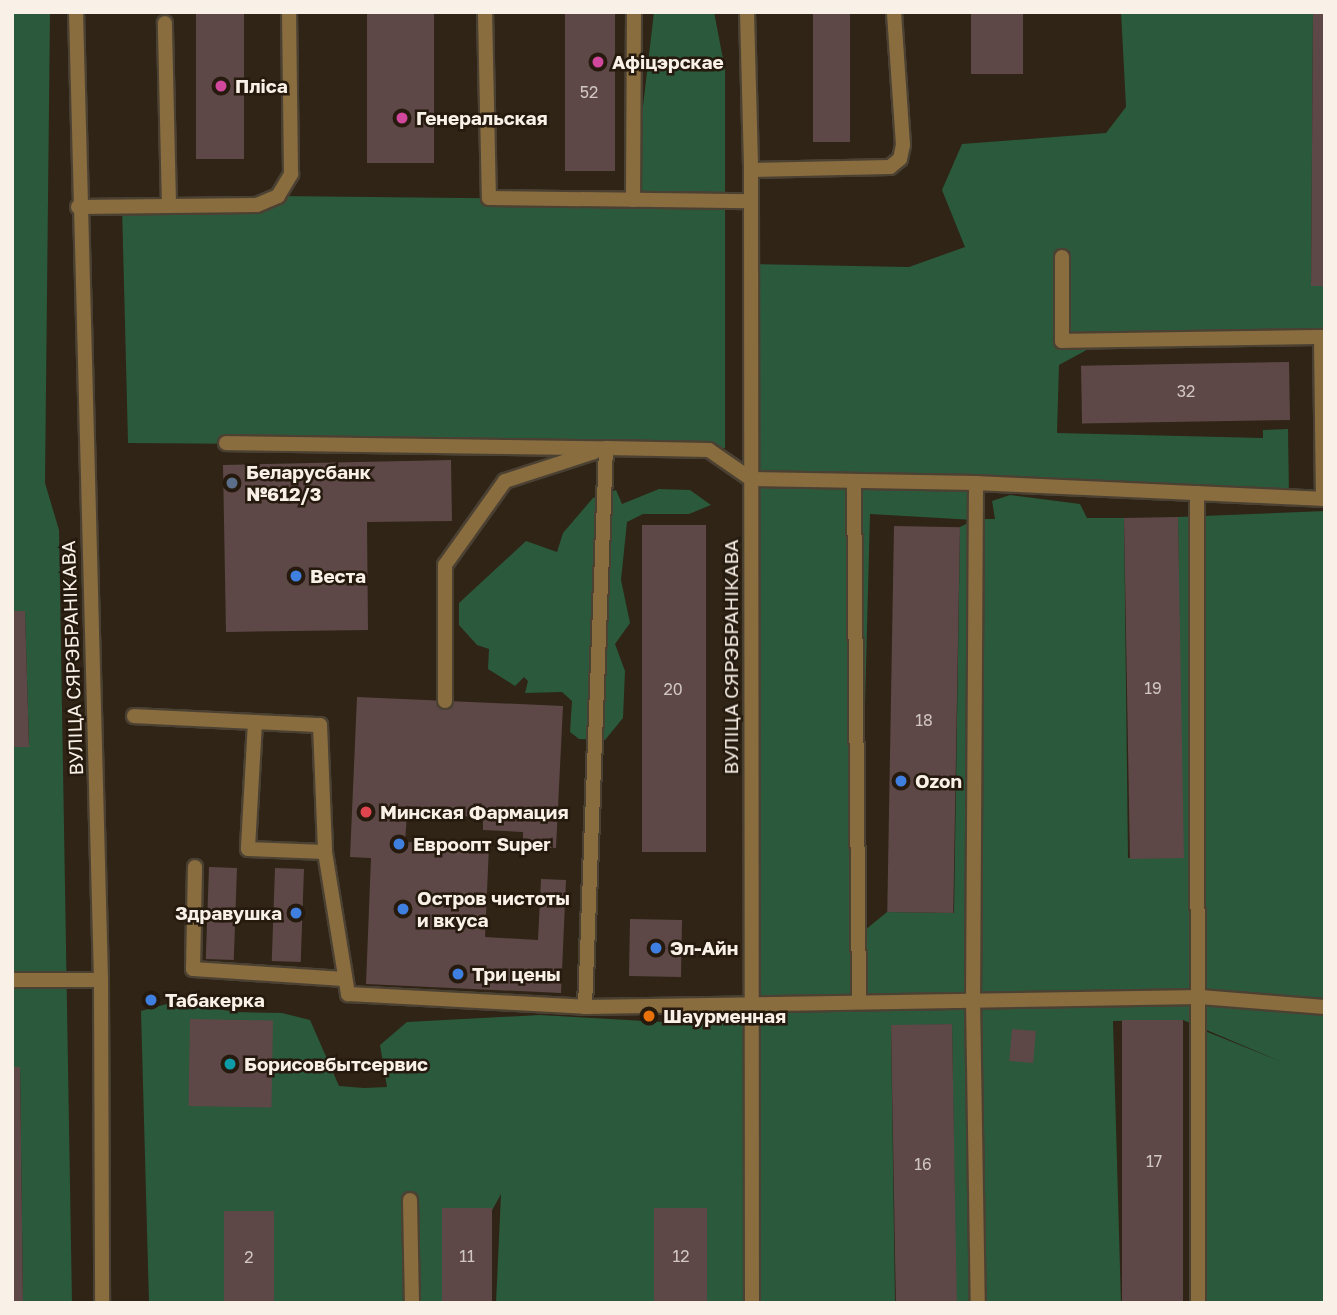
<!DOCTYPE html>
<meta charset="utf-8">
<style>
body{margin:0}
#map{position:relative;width:1337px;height:1315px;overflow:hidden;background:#2f2416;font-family:"Golos Text",sans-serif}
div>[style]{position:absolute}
.green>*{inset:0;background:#2b593b}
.building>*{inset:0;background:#5d4847;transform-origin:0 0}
.roads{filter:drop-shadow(2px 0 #4b4133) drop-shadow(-2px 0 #4b4133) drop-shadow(0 2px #4b4133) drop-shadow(0 -2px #4b4133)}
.lane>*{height:14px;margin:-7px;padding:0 7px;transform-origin:7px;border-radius:7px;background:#8a6d3f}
.street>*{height:14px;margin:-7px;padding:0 7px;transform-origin:7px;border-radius:7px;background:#8a6d3f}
.dots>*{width:19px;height:19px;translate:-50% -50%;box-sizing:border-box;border:4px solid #251a0d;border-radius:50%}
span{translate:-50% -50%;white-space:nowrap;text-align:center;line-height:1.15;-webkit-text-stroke:5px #251a0d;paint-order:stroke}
.number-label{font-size:16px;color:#d2c7c0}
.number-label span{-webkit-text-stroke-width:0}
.poi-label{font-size:19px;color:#f9f1e8;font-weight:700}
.left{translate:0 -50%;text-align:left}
.right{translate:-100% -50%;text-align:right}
.street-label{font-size:19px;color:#f9f1e8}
.frame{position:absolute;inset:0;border:14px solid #f9f1e8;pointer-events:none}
</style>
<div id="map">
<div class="green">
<div style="clip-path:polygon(12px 12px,50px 12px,45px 483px,59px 530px,72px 1303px,23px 1303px,20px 1068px,12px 1067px,12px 747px,29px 746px,25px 612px,12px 611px)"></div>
<div style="clip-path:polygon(654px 12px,714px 12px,725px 69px,725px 448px,128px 443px,122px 206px,257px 205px,278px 196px,632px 200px)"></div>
<div style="clip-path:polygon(evenodd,1121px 12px,1313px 12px,1311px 286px,1325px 286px,1325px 337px,1105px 340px,1059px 365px,1057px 433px,1263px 438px,1263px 430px,1288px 429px,1289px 496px,976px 483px,977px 519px,995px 519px,992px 501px,1010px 495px,1080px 504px,1087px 518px,1124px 518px,1128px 858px,1182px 858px,1178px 517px,1325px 511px,1325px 1303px,1198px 1303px,1200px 1029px,1282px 1062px,1183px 1020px,1113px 1021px,1121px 1303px,956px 1303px,952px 1024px,891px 1026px,895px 1303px,707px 1303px,707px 1209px,655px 1208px,654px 1303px,496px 1303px,501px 1194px,442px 1303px,274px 1303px,273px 1211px,224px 1211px,224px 1303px,149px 1303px,141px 1011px,174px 1002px,236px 1012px,282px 1013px,310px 1020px,339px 1086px,364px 1088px,387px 1087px,380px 1045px,407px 1022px,540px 1015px,697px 1024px,737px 1001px,749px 1001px,751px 264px,909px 267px,965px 247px,942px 190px,962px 144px,1106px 133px,1126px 107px,1121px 12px,870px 514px,974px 520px,960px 527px,954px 913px,887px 912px,859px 935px,870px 514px)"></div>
<div style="clip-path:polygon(659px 489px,690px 490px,711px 505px,689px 514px,643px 514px,627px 522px,621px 580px,630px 623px,615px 644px,625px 671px,623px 718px,605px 740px,579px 739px,570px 732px,572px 701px,562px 692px,525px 693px,528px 681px,524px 677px,515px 686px,488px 669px,489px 649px,477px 645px,459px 625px,459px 603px,526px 541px,557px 552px,563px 533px,593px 498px,616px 490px,622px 504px)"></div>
</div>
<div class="building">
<div style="left:196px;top:12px;width:48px;height:147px"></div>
<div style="left:367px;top:12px;width:67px;height:151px"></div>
<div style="left:565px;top:12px;width:50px;height:159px"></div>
<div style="left:813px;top:12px;width:37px;height:130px"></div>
<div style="left:971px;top:12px;width:52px;height:62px"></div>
<div style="clip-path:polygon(1313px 12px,1325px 12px,1325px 286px,1311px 286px)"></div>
<div style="left:1289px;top:362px;width:58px;height:208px;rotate:89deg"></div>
<div style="clip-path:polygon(451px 460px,452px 521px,367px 522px,368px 630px,226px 632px,223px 465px)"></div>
<div style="left:1178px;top:517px;width:341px;height:54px;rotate:89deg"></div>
<div style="left:642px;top:525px;width:64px;height:327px"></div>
<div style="left:894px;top:526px;width:66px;height:386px;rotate:1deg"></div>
<div style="clip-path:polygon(12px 611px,25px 611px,29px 747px,12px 747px)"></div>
<div style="clip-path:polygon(357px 697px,563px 706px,556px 848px,523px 847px,523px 832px,483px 830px,483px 817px,407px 814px,405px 842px,489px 846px,485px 937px,538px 940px,541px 879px,566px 880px,561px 993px,366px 984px,371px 858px,350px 857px)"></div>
<div style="left:209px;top:867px;width:28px;height:92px;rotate:2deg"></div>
<div style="left:275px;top:868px;width:29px;height:93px;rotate:2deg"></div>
<div style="left:630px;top:919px;width:52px;height:57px;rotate:1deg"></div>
<div style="left:190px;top:1019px;width:83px;height:87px;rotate:1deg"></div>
<div style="left:1122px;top:1020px;width:61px;height:283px"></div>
<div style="left:952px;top:1024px;width:279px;height:61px;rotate:89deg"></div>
<div style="left:1012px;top:1029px;width:24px;height:32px;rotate:5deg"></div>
<div style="clip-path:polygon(12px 1067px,20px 1067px,23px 1303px,12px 1303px)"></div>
<div style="left:442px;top:1208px;width:50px;height:95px"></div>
<div style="left:654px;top:1208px;width:53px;height:95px"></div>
<div style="left:224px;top:1211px;width:50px;height:92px"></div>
</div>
<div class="roads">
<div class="lane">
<div style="left:76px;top:12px;width:968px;rotate:88.52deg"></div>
<div style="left:101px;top:980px;width:323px;rotate:89.8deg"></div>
<div style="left:485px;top:12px;width:186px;rotate:88.8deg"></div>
<div style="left:489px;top:198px;width:262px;rotate:0.7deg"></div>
<div style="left:751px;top:170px;width:139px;rotate:-1.2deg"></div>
<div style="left:890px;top:167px;width:13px;rotate:-39deg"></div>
<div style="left:900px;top:159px;width:14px;rotate:-78deg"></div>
<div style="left:903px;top:145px;width:133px;rotate:-93.9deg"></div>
<div style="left:633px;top:200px;width:188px;rotate:-89.7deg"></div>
<div style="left:169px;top:206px;width:88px;rotate:-0.7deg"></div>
<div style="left:257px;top:205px;width:23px;rotate:-23deg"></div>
<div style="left:278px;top:196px;width:26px;rotate:-59deg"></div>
<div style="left:291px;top:174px;width:162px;rotate:-90.7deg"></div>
<div style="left:78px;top:207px;width:91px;rotate:-0.6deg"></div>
<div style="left:169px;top:206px;width:183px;rotate:-91.3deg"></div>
<div style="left:226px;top:443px;width:380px;rotate:0.8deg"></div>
<div style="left:445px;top:701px;width:136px;rotate:-90deg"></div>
<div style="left:445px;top:565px;width:103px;rotate:-54.5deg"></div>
<div style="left:505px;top:481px;width:94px;rotate:-18deg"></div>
<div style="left:134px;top:716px;width:186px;rotate:2.8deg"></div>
<div style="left:255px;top:722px;width:127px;rotate:93.2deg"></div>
<div style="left:248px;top:849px;width:77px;rotate:2.2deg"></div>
<div style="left:195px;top:867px;width:102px;rotate:91.1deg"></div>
<div style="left:193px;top:969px;width:151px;rotate:3.8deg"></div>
<div style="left:12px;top:980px;width:89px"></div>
<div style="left:410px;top:1200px;width:103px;rotate:88.9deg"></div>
</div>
<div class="street">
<div style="left:747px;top:12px;width:158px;rotate:88.5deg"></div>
<div style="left:751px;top:170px;width:1133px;rotate:89.95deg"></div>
<div style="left:1062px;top:257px;width:84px;rotate:90deg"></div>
<div style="left:1062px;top:341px;width:263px;rotate:-0.9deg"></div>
<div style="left:1321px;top:337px;width:162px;rotate:89.3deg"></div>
<div style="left:854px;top:481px;width:520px;rotate:89.45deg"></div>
<div style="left:976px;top:483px;width:517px;rotate:90.33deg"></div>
<div style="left:973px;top:1000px;width:303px;rotate:89.1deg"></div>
<div style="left:1197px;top:493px;width:810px;rotate:89.93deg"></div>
<div style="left:320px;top:725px;width:127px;rotate:87.7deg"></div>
<div style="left:325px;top:852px;width:144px;rotate:80.8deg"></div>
<div style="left:348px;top:994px;width:237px;rotate:3.1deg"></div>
<div style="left:585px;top:1007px;width:615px;rotate:-0.93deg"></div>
<div style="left:1200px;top:997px;width:125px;rotate:4.6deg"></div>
<div style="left:585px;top:1007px;width:559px;rotate:-87.85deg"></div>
<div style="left:606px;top:448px;width:103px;rotate:1.1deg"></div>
<div style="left:709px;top:450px;width:51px;rotate:34.6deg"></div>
<div style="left:751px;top:479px;width:225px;rotate:1deg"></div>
<div style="left:976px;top:483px;width:349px;rotate:2.6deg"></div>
</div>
</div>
<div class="dots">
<div style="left:598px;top:62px;background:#d1479c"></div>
<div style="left:221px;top:86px;background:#d1479c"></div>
<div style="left:402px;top:118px;background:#d1479c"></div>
<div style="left:232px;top:483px;background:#5c6f8a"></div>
<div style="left:296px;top:576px;background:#3f7fe0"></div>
<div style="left:901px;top:781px;background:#3f7fe0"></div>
<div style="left:366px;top:812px;background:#e0444e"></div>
<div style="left:399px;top:844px;background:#3f7fe0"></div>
<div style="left:403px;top:909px;background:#3f7fe0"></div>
<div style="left:296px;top:913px;background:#3f7fe0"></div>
<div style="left:656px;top:948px;background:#3f7fe0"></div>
<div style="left:458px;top:974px;background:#3f7fe0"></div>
<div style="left:151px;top:1000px;background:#3f7fe0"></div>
<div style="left:649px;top:1016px;background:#e8710a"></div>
<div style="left:230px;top:1064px;background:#0f9aa8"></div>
</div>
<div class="number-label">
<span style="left:589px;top:92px">52</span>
<span style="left:1186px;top:391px">32</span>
<span style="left:1153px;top:688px">19</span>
<span style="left:673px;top:689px">20</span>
<span style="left:924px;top:720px">18</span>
<span style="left:1154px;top:1161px">17</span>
<span style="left:923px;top:1164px">16</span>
<span style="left:467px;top:1256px">11</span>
<span style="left:681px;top:1256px">12</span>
<span style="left:249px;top:1257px">2</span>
</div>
<div class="poi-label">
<span class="left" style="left:612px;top:62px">Афіцэрскае</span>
<span class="left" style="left:235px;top:86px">Пліса</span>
<span class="left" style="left:416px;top:118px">Генеральская</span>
<span class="left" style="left:246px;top:483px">Беларусбанк<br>№612/3</span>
<span class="left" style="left:310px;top:576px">Веста</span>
<span class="left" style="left:915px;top:781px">Ozon</span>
<span class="left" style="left:380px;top:812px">Минская Фармация</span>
<span class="left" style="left:413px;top:844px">Евроопт Super</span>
<span class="left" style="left:417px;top:909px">Остров чистоты<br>и вкуса</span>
<span class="right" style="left:282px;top:913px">Здравушка</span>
<span class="left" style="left:670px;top:948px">Эл-Айн</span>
<span class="left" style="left:472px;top:974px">Три цены</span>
<span class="left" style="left:165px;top:1000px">Табакерка</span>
<span class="left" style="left:663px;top:1016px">Шаурменная</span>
<span class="left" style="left:244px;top:1064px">Борисовбытсервис</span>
</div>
<div class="street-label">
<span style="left:731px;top:657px;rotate:-90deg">ВУЛІЦА СЯРЭБРАНІКАВА</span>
<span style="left:72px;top:658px;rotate:-92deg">ВУЛІЦА СЯРЭБРАНІКАВА</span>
</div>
<div class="frame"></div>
</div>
